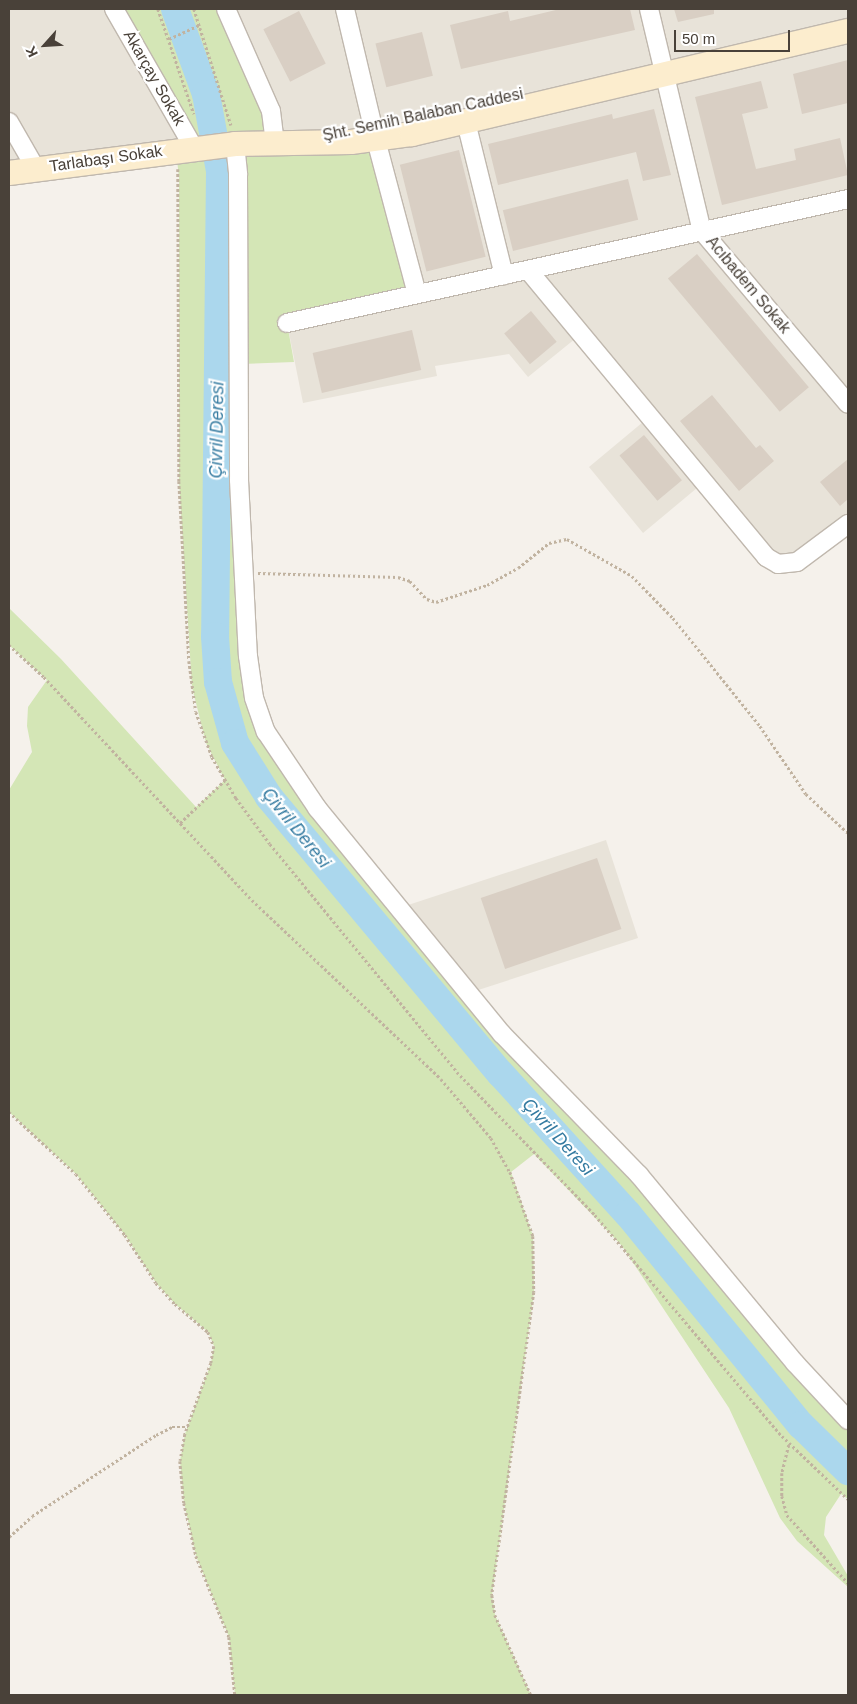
<!DOCTYPE html>
<meta charset="utf-8">
<style>
body{margin:0}
#map{position:relative;width:857px;height:1704px;overflow:hidden;background:#f5f1eb;font-family:Helvetica,sans-serif}
div>[style]{position:absolute}
.residential>*{inset:0;background:#e8e3d9}
.green>*{inset:0;background:#d4e6b6}
.river>*{height:28px;margin:-14px;padding:0 14px;transform-origin:14px;border-radius:14px;background:#abd7ed}
.building>*{inset:0;background:#d9cfc4;transform-origin:0 0}
.path>*{height:2.5px;margin-top:-1.25px;transform-origin:0;background:repeating-linear-gradient(90deg,#c1b3a0 0 2.5px,transparent 0 5px)}
.roads{filter:drop-shadow(1px 0 #c0b8ae) drop-shadow(-1px 0 #c0b8ae) drop-shadow(0 1px #c0b8ae) drop-shadow(0 -1px #c0b8ae)}
.street>*{height:18px;margin:-9px;padding:0 9px;transform-origin:9px;border-radius:9px;background:#fff}
.secondary>*{height:24px;margin:-12px;padding:0 12px;transform-origin:12px;border-radius:12px;background:#fcedce}
span{translate:-50% -50%;white-space:nowrap;text-align:center;line-height:1.15;-webkit-text-stroke:4.5px #fff;paint-order:stroke}
.street-label{font-size:16px;color:#494139}
.water-label{font-size:18px;color:#337aa0;font-style:italic}
.frame{position:absolute;inset:0;border:10px solid #494139;pointer-events:none}
.north{position:absolute;left:20px;top:20px;width:50px;height:50px;-webkit-text-stroke:4px #fff;paint-order:stroke;rotate:244deg;font-size:14px;font-weight:700;line-height:20px;text-align:center;color:#494139}
.north::after{content:'';display:block;margin:auto;width:18px;height:22px;background:#494139;clip-path:polygon(50% 0,100% 100%,50% 72%,0 100%)}
.scale{position:absolute;left:674px;top:30px;width:116px;height:22px;box-sizing:border-box;border:2px solid #494139;border-top:0;padding-left:6px;font-size:15px;line-height:18px;white-space:nowrap;color:#494139;-webkit-text-stroke:4px #fff;paint-order:stroke}
</style>
<div id="map">
<div class="residential">
<div style="clip-path:polygon(9px 9px,848px 9px,848px 524px,785px 565px,703px 483px,643px 533px,589px 467px,649px 417px,581px 334px,528px 377px,509px 354px,435px 366px,437px 376px,303px 403px,287px 323px,376px 140px,9px 173px)"></div>
<div style="clip-path:polygon(606px 840px,638px 938px,469px 993px,399px 908px)"></div>
</div>
<div class="green">
<div style="clip-path:polygon(114px 9px,226px 9px,275px 141px,376px 140px,417px 294px,287px 323px,294px 362px,239px 364px,254px 698px,317px 808px,848px 1420px,848px 1499px,841px 1494px,826px 1517px,824px 1535px,848px 1576px,848px 1587px,797px 1541px,780px 1518px,729px 1408px,622px 1246px,534px 1154px,511px 1172px,533px 1236px,534px 1292px,492px 1595px,495px 1615px,531px 1695px,235px 1695px,229px 1637px,196px 1556px,184px 1503px,180px 1461px,185px 1434px,211px 1363px,214px 1346px,208px 1332px,175px 1304px,156px 1283px,125px 1235px,76px 1174px,9px 1112px,9px 790px,32px 752px,27px 726px,28px 707px,47px 680px,9px 645px,9px 608px,61px 659px,196px 807px,225px 780px,206px 743px,192px 687px,179px 481px,179px 178px,176px 150px,194px 148px)"></div>
</div>
<div class="river">
<div style="left:175px;top:9px;width:90px;rotate:70deg"></div>
<div style="left:206px;top:94px;width:78px;rotate:79.7deg"></div>
<div style="left:220px;top:171px;width:465px;rotate:90.6deg"></div>
<div style="left:215px;top:636px;width:46px;rotate:86.3deg"></div>
<div style="left:218px;top:682px;width:63px;rotate:74.4deg"></div>
<div style="left:235px;top:743px;width:64px;rotate:57.8deg"></div>
<div style="left:269px;top:797px;width:360px;rotate:50.1deg"></div>
<div style="left:500px;top:1073px;width:190px;rotate:47.8deg"></div>
<div style="left:628px;top:1214px;width:273px;rotate:50.7deg"></div>
<div style="left:801px;top:1425px;width:66px;rotate:44.4deg"></div>
</div>
<div class="building">
<div style="clip-path:polygon(560px 9px,630px 9px,635px 30px,461px 69px,450px 25px,508px 11px,510px 21px)"></div>
<div style="clip-path:polygon(674px 9px,714px 9px,714px 14px,678px 22px)"></div>
<div style="left:299px;top:11px;width:59px;height:40px;rotate:63deg"></div>
<div style="left:422px;top:32px;width:45px;height:48px;rotate:76deg"></div>
<div style="clip-path:polygon(848px 60px,848px 103px,802px 114px,793px 74px)"></div>
<div style="clip-path:polygon(761px 81px,768px 108px,742px 114px,756px 169px,796px 160px,794px 149px,840px 138px,848px 175px,722px 205px,695px 97px)"></div>
<div style="clip-path:polygon(654px 109px,671px 175px,643px 181px,636px 152px,498px 185px,488px 144px,612px 114px,613px 119px)"></div>
<div style="left:459px;top:150px;width:110px;height:61px;rotate:76deg"></div>
<div style="left:628px;top:179px;width:42px;height:129px;rotate:76deg"></div>
<div style="left:697px;top:254px;width:174px;height:38px;rotate:50deg"></div>
<div style="left:531px;top:311px;width:40px;height:35px;rotate:50deg"></div>
<div style="left:412px;top:330px;width:41px;height:102px;rotate:77deg"></div>
<div style="clip-path:polygon(712px 395px,756px 448px,760px 445px,774px 461px,739px 491px,680px 421px)"></div>
<div style="left:644px;top:435px;width:59px;height:32px;rotate:50deg"></div>
<div style="clip-path:polygon(848px 459px,848px 499px,840px 506px,820px 482px)"></div>
<div style="left:597px;top:858px;width:75px;height:123px;rotate:71deg"></div>
</div>
<div class="path">
<div style="left:158px;top:9px;width:111px;rotate:71.1deg"></div>
<div style="left:194px;top:9px;width:122px;rotate:72.3deg"></div>
<div style="left:169px;top:39px;width:33px;rotate:-25deg"></div>
<div style="left:178px;top:169px;width:312px;rotate:89.8deg"></div>
<div style="left:179px;top:481px;width:180px;rotate:86.8deg"></div>
<div style="left:189px;top:661px;width:51px;rotate:82.2deg"></div>
<div style="left:196px;top:712px;width:48px;rotate:70.4deg"></div>
<div style="left:212px;top:757px;width:48px;rotate:59.7deg"></div>
<div style="left:236px;top:798px;width:57px;rotate:53.5deg"></div>
<div style="left:270px;top:844px;width:295px;rotate:50.6deg"></div>
<div style="left:457px;top:1072px;width:199px;rotate:46deg"></div>
<div style="left:595px;top:1215px;width:289px;rotate:49.8deg"></div>
<div style="left:782px;top:1436px;width:91px;rotate:43.7deg"></div>
<div style="left:258px;top:573px;width:140px;rotate:1.6deg"></div>
<div style="left:398px;top:577px;width:13px;rotate:18deg"></div>
<div style="left:410px;top:581px;width:25px;rotate:47deg"></div>
<div style="left:427px;top:599px;width:9px;rotate:18deg"></div>
<div style="left:436px;top:602px;width:54px;rotate:-18.4deg"></div>
<div style="left:487px;top:585px;width:35px;rotate:-29deg"></div>
<div style="left:518px;top:568px;width:40px;rotate:-39deg"></div>
<div style="left:549px;top:543px;width:18px;rotate:-13deg"></div>
<div style="left:567px;top:539px;width:75px;rotate:29.6deg"></div>
<div style="left:632px;top:576px;width:59px;rotate:45.7deg"></div>
<div style="left:673px;top:618px;width:139px;rotate:51.1deg"></div>
<div style="left:760px;top:726px;width:82px;rotate:55.9deg"></div>
<div style="left:806px;top:794px;width:57px;rotate:42.9deg"></div>
<div style="left:9px;top:645px;width:47px;rotate:42.4deg"></div>
<div style="left:44px;top:677px;width:305px;rotate:47deg"></div>
<div style="left:252px;top:900px;width:260px;rotate:43.4deg"></div>
<div style="left:441px;top:1079px;width:77px;rotate:49.7deg"></div>
<div style="left:491px;top:1138px;width:39px;rotate:61deg"></div>
<div style="left:510px;top:1172px;width:68px;rotate:70.2deg"></div>
<div style="left:533px;top:1236px;width:56px;rotate:89deg"></div>
<div style="left:534px;top:1292px;width:306px;rotate:97.9deg"></div>
<div style="left:492px;top:1595px;width:20px;rotate:81deg"></div>
<div style="left:495px;top:1615px;width:88px;rotate:65.8deg"></div>
<div style="left:180px;top:823px;width:62px;rotate:-43.7deg"></div>
<div style="left:9px;top:1112px;width:91px;rotate:42.8deg"></div>
<div style="left:76px;top:1174px;width:78px;rotate:51.2deg"></div>
<div style="left:125px;top:1235px;width:57px;rotate:57.1deg"></div>
<div style="left:156px;top:1283px;width:28px;rotate:48deg"></div>
<div style="left:175px;top:1304px;width:43px;rotate:40.3deg"></div>
<div style="left:208px;top:1332px;width:15px;rotate:67deg"></div>
<div style="left:214px;top:1346px;width:17px;rotate:100deg"></div>
<div style="left:211px;top:1363px;width:76px;rotate:110.1deg"></div>
<div style="left:185px;top:1434px;width:27px;rotate:100deg"></div>
<div style="left:180px;top:1461px;width:42px;rotate:84.6deg"></div>
<div style="left:184px;top:1503px;width:54px;rotate:77.2deg"></div>
<div style="left:196px;top:1556px;width:87px;rotate:67.8deg"></div>
<div style="left:229px;top:1637px;width:58px;rotate:84.1deg"></div>
<div style="left:789px;top:1445px;width:29px;rotate:104deg"></div>
<div style="left:782px;top:1473px;width:23px;rotate:90deg"></div>
<div style="left:782px;top:1496px;width:20px;rotate:75deg"></div>
<div style="left:787px;top:1515px;width:91px;rotate:48.1deg"></div>
<div style="left:9px;top:1537px;width:31px;rotate:-42deg"></div>
<div style="left:32px;top:1516px;width:148px;rotate:-33.2deg"></div>
<div style="left:156px;top:1435px;width:18px;rotate:-27deg"></div>
<div style="left:172px;top:1427px;width:16px"></div>
</div>
<div class="roads">
<div class="street">
<div style="left:114px;top:9px;width:160px;rotate:60.1deg"></div>
<div style="left:226px;top:9px;width:111px;rotate:66.2deg"></div>
<div style="left:271px;top:111px;width:31px;rotate:83deg"></div>
<div style="left:345px;top:9px;width:121px;rotate:76.7deg"></div>
<div style="left:649px;top:9px;width:228px;rotate:76.6deg"></div>
<div style="left:702px;top:231px;width:226px;rotate:49.8deg"></div>
<div style="left:9px;top:122px;width:54px;rotate:60.1deg"></div>
<div style="left:466px;top:122px;width:158px;rotate:76.1deg"></div>
<div style="left:376px;top:140px;width:159px;rotate:75.1deg"></div>
<div style="left:235px;top:144px;width:31px;rotate:84deg"></div>
<div style="left:238px;top:175px;width:305px;rotate:89.8deg"></div>
<div style="left:239px;top:480px;width:176px;rotate:87.1deg"></div>
<div style="left:248px;top:656px;width:42px;rotate:81.9deg"></div>
<div style="left:254px;top:698px;width:36px;rotate:71deg"></div>
<div style="left:266px;top:732px;width:92px;rotate:56.1deg"></div>
<div style="left:317px;top:808px;width:292px;rotate:50.7deg"></div>
<div style="left:502px;top:1034px;width:197px;rotate:45.8deg"></div>
<div style="left:639px;top:1175px;width:244px;rotate:50.3deg"></div>
<div style="left:795px;top:1363px;width:78px;rotate:47.1deg"></div>
<div style="left:528px;top:270px;width:373px;rotate:50.3deg"></div>
<div style="left:766px;top:557px;width:14px;rotate:30deg"></div>
<div style="left:778px;top:564px;width:19px;rotate:-6deg"></div>
<div style="left:797px;top:562px;width:64px;rotate:-36.7deg"></div>
<div style="left:287px;top:323px;width:575px;rotate:-12.46deg"></div>
</div>
<div class="secondary">
<div style="left:9px;top:173px;width:228px;rotate:-7.3deg"></div>
<div style="left:235px;top:144px;width:116px;rotate:-1deg"></div>
<div style="left:351px;top:142px;width:62px;rotate:-7.5deg"></div>
<div style="left:412px;top:134px;width:448px;rotate:-13.3deg"></div>
</div>
</div>
<div class="street-label">
<span style="left:154px;top:78px;rotate:60deg">Akarçay Sokak</span>
<span style="left:423px;top:115px;rotate:-12deg">Şht. Semih Balaban Caddesi</span>
<span style="left:106px;top:159px;rotate:-8deg">Tarlabaşı Sokak</span>
<span style="left:748px;top:285px;rotate:50deg">Acıbadem Sokak</span>
</div>
<div class="water-label">
<span style="left:217px;top:430px;rotate:-89deg">Çivril Deresi</span>
<span style="left:296px;top:828px;rotate:51deg">Çivril Deresi</span>
<span style="left:558px;top:1137px;rotate:48deg">Çivril Deresi</span>
</div>
<div class="frame"></div>
<div class="north">K</div>
<div class="scale">50 m</div>
</div>
